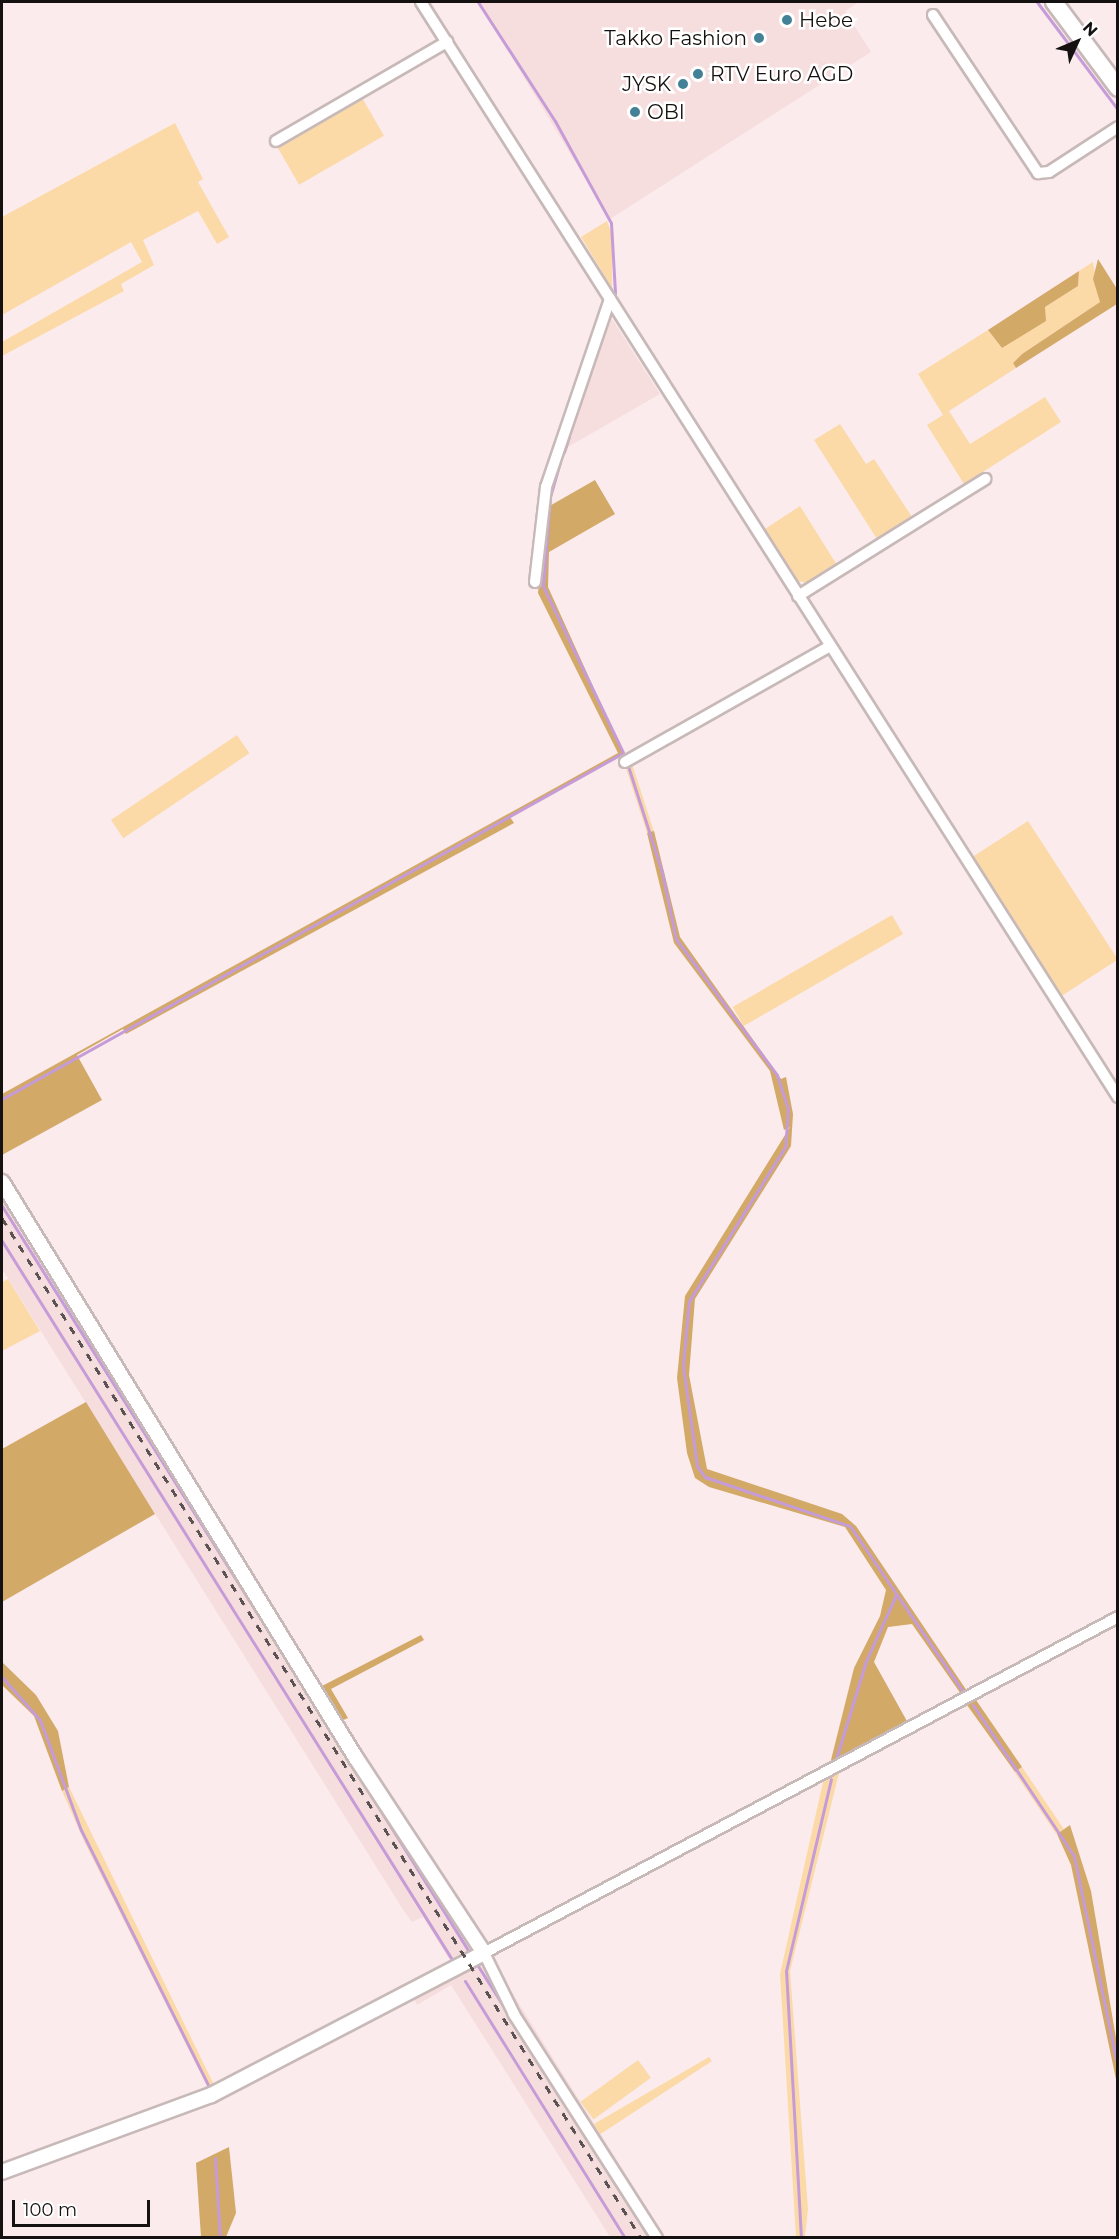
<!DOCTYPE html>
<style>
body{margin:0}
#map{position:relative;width:1119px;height:2239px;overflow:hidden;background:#fbebec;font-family:Montserrat,sans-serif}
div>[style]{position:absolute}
.built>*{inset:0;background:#f7dede}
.green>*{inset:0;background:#fbdaa8;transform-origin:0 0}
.forest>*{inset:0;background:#d3a968}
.stream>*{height:3px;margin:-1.5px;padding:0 1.5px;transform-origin:1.5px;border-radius:1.5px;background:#c59cd8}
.roads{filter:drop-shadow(2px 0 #c8b9b9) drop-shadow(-2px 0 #c8b9b9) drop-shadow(0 2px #c8b9b9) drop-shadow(0 -2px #c8b9b9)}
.street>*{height:10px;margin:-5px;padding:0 5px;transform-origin:5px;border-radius:5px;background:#fff}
.secondary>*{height:14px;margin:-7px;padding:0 7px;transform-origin:7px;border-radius:7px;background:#fff}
.primary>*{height:16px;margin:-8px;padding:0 8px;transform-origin:8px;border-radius:8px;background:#fff}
.rail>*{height:3px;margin-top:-1.5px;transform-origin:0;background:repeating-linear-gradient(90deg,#5b5253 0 8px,transparent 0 16px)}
.dots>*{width:16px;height:16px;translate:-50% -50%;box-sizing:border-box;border:3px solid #fff;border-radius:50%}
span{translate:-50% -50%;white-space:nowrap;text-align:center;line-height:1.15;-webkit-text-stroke:5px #fff;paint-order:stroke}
.poi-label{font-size:20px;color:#161111}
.left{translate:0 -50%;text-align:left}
.right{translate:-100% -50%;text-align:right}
.frame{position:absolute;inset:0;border:3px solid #161111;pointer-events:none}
.north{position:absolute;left:1047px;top:12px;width:60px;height:60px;-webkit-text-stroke:4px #fff;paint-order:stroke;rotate:46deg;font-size:16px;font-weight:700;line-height:24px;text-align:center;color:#161111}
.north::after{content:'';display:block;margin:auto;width:21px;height:27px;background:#161111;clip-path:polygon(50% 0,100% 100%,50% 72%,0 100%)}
.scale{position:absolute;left:12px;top:2200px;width:138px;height:27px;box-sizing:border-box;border:3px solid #161111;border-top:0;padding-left:8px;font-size:18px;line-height:21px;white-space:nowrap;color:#161111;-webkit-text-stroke:4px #fff;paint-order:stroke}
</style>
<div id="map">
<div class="built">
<div style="clip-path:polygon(478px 2px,859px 2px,845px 11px,871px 52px,610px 219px)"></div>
<div style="clip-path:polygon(607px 311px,660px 394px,561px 451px)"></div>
<div style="clip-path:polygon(2px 1169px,55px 1262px,665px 2237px,610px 2237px,451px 1985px,417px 2005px,408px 1987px,451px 1962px,423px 1917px,412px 1922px,402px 1908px,2px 1269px)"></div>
</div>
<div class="green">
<div style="left:361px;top:96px;width:46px;height:98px;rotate:60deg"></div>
<div style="clip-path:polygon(175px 123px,203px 179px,198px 182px,229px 237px,217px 244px,198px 211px,143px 240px,154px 265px,121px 284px,124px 291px,2px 356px,2px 342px,142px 262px,131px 242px,2px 315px,2px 217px)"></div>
<div style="clip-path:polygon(607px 221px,612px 234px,612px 288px,581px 237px)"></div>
<div style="clip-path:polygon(1093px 262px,1100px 302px,1022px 354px,1013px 363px,1016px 368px,949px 411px,970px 444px,1045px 397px,1061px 422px,964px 484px,927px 425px,943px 415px,918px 374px,988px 330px,1002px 348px,1045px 321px,1045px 307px,1078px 286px,1079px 271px)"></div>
<div style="clip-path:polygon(840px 424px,866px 464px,874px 459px,912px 517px,877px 539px,814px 440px)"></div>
<div style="clip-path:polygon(800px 506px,837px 565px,808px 583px,798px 581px,765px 529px)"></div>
<div style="left:237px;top:735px;width:22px;height:152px;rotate:56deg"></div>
<div style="left:632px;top:764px;width:71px;height:7px;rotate:72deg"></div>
<div style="left:1028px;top:821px;width:165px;height:70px;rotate:57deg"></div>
<div style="left:892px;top:915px;width:22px;height:184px;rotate:60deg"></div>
<div style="clip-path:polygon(8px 1279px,40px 1331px,2px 1351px,2px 1282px)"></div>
<div style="left:1022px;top:1767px;width:75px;height:9px;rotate:56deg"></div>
<div style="clip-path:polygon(839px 1773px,790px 1971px,808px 2209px,805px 2237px,796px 2237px,780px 1974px,823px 1782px)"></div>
<div style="clip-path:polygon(69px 1787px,215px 2087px,209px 2090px,85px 1843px,62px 1791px)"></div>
<div style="clip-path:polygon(709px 2057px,712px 2061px,599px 2135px,594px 2124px)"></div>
<div style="left:638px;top:2060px;width:22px;height:71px;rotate:54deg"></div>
</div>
<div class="forest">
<div style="clip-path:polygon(1098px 259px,1117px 289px,1117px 304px,1016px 368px,1013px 363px,1022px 354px,1100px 302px,1093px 279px)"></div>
<div style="clip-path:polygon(1079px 271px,1078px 286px,1045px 307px,1046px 321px,1002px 348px,988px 330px)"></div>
<div style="clip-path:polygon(595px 480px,615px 514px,549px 552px,548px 587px,625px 757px,619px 755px,510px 817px,514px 823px,126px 1034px,123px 1029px,77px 1055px,102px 1100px,2px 1155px,2px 1094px,618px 753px,538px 593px,546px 508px)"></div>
<div style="clip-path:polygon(654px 831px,680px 937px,781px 1079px,786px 1077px,793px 1114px,791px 1146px,695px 1299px,689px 1375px,707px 1469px,842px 1514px,856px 1526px,967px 1691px,961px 1694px,912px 1624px,888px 1627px,874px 1662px,908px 1723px,830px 1764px,854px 1668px,880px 1616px,886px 1590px,845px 1527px,709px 1487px,695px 1478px,687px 1453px,677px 1378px,685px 1296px,790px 1127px,784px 1130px,770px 1071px,674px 943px,647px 833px)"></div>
<div style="clip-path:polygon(86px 1402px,155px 1514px,2px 1602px,2px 1449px)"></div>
<div style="clip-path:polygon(421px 1635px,424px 1640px,331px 1689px,348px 1718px,341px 1721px,320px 1687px)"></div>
<div style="clip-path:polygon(2px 1662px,36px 1695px,58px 1731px,69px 1787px,62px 1791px,34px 1716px,2px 1685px)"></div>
<div style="clip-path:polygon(976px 1700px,1022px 1767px,1015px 1772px,967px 1705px)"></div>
<div style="clip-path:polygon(1070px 1825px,1091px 1891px,1117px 2044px,1117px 2084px,1071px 1865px,1057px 1834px)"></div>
<div style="clip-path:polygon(229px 2147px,236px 2213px,226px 2237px,201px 2237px,196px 2163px)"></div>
</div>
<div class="stream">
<div style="left:478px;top:2px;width:142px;rotate:57.1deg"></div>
<div style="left:555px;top:121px;width:116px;rotate:61.2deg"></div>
<div style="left:611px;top:223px;width:70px;rotate:86.7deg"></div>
<div style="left:1037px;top:2px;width:135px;rotate:53.1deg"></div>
<div style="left:564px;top:452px;width:16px;rotate:-72deg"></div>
<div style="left:560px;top:462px;width:36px;rotate:106deg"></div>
<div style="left:550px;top:497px;width:89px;rotate:94.5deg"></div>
<div style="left:543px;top:586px;width:184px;rotate:64.3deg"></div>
<div style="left:628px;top:766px;width:111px;rotate:72.2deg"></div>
<div style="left:662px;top:872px;width:68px;rotate:78.2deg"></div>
<div style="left:676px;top:939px;width:169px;rotate:53.4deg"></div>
<div style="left:777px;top:1075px;width:35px;rotate:72deg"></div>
<div style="left:788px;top:1108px;width:39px;rotate:94deg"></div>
<div style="left:785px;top:1147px;width:181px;rotate:121.9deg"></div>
<div style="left:689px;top:1301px;width:65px;rotate:95.3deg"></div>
<div style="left:683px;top:1366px;width:101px;rotate:82deg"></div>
<div style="left:697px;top:1466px;width:14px;rotate:54deg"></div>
<div style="left:705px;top:1477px;width:153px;rotate:18.7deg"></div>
<div style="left:850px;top:1526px;width:202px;rotate:55.7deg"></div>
<div style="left:2px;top:1099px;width:711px;rotate:-29.13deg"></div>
<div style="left:2px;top:1206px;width:878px;rotate:57.94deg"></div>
<div style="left:2px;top:1241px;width:850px;rotate:57.94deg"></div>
<div style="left:2px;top:1677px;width:57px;rotate:48.5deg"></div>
<div style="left:40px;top:1720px;width:117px;rotate:69.6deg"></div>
<div style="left:81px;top:1830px;width:287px;rotate:63.5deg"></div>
<div style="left:973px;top:1705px;width:182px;rotate:56.2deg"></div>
<div style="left:1074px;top:1856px;width:217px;rotate:78.3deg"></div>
<div style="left:836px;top:1759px;width:102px;rotate:-73deg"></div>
<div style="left:866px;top:1661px;width:72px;rotate:-65.6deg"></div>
<div style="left:478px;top:1966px;width:62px;rotate:57.6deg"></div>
<div style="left:465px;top:1981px;width:303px;rotate:58.1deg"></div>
<div style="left:564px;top:2102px;width:161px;rotate:57.7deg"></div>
<div style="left:215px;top:2158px;width:80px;rotate:86.4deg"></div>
<div style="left:801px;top:2238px;width:267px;rotate:-93.2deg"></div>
<div style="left:786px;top:1971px;width:197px;rotate:-76.8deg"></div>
</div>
<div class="roads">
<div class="street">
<div style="left:421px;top:2px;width:1298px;rotate:57.52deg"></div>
<div style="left:933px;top:15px;width:190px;rotate:56.4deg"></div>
<div style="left:1038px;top:173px;width:11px;rotate:-5deg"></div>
<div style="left:1049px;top:172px;width:82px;rotate:-33.1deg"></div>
<div style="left:276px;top:141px;width:198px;rotate:-30.1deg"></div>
<div style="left:535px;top:582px;width:96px;rotate:-83.4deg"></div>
<div style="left:546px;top:487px;width:199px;rotate:-71.2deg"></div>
<div style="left:798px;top:596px;width:221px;rotate:-32deg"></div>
<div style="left:625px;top:762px;width:236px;rotate:-29.5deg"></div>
<div style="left:657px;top:2238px;width:266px;rotate:-122.6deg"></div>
<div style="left:514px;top:2014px;width:68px;rotate:-116.2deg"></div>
<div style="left:484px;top:1953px;width:718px;rotate:-27.92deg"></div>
</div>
<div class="secondary">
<div style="left:2px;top:1182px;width:676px;rotate:58.43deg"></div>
<div style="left:356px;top:1758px;width:233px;rotate:56.7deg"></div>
<div style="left:484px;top:1953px;width:308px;rotate:152.5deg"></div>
<div style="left:211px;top:2095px;width:223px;rotate:159.8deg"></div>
</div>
<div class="primary">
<div style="left:1054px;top:2px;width:107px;rotate:53.3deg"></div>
</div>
</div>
<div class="rail">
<div style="left:2px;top:1218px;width:1204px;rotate:57.93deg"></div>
</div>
<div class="dots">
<div style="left:787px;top:20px;background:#438197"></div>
<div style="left:759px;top:38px;background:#438197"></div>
<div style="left:698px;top:74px;background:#438197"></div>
<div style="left:683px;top:84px;background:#438197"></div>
<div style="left:635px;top:112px;background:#438197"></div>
</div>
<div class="poi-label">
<span class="left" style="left:799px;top:20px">Hebe</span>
<span class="right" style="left:747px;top:38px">Takko Fashion</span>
<span class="left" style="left:710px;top:74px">RTV Euro AGD</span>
<span class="right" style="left:671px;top:84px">JYSK</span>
<span class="left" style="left:647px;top:112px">OBI</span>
</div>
<div class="frame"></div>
<div class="north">N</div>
<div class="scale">100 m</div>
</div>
